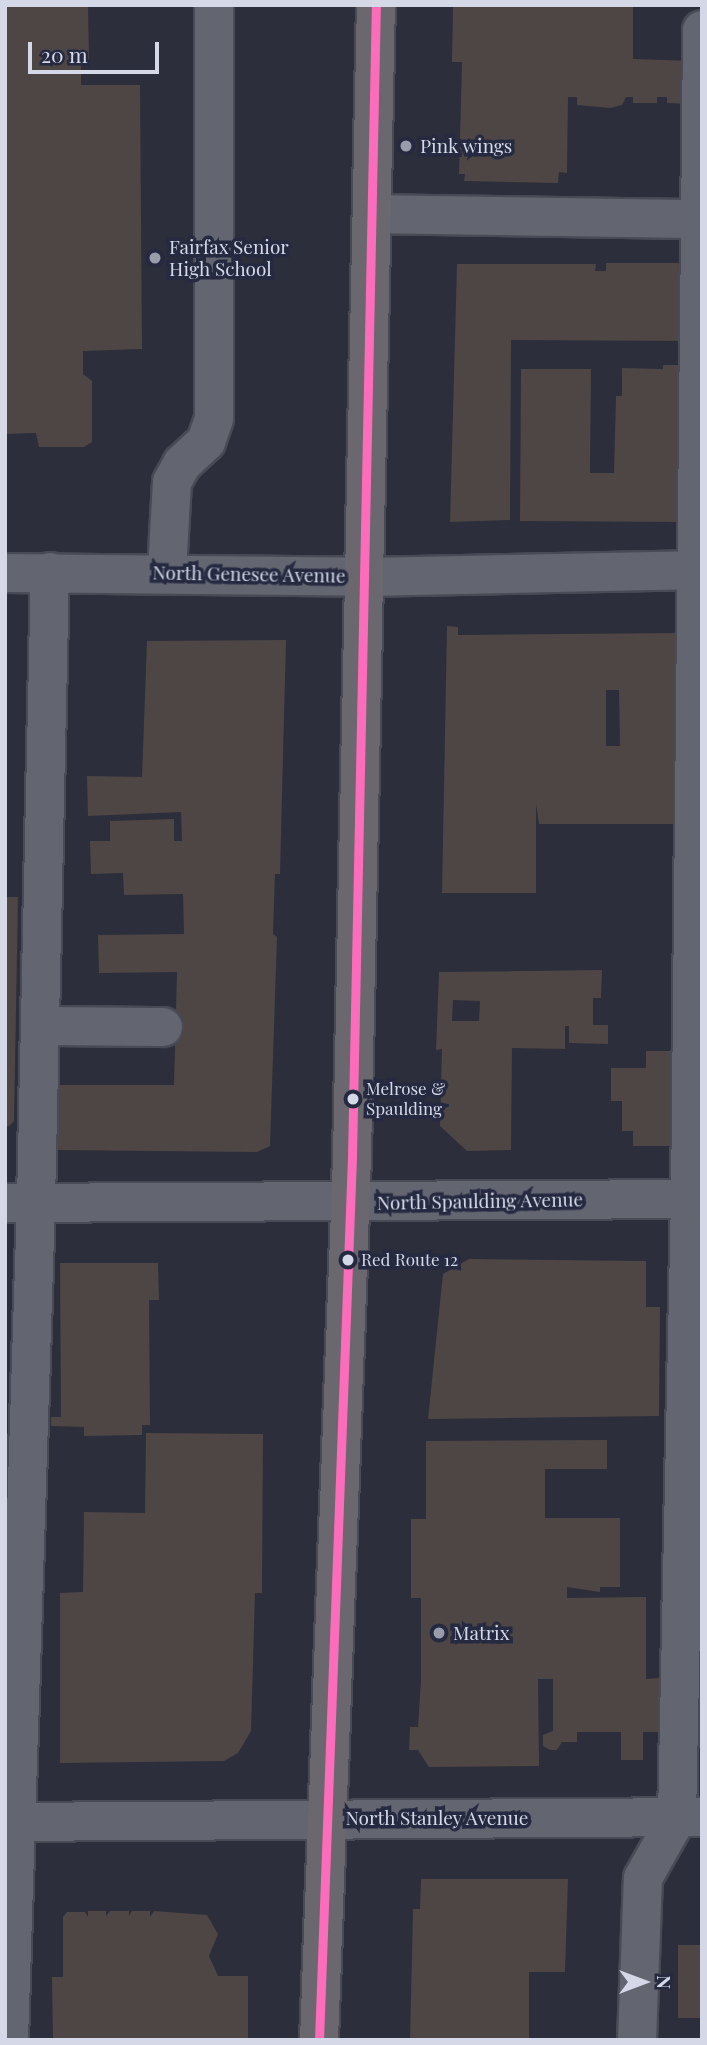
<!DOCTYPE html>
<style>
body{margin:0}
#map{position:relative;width:707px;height:2045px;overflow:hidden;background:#2c2e3b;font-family:"Playfair Display",serif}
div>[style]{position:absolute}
.building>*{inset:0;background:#4d4644;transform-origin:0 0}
.roads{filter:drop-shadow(2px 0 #484a55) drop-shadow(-2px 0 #484a55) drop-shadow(0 2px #484a55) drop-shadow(0 -2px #484a55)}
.minor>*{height:38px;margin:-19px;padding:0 19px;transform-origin:19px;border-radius:19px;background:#636570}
.major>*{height:38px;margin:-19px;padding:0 19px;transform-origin:19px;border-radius:19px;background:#6a676e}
.bus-1>*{height:9px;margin:-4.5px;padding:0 4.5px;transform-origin:4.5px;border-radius:4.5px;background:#fb6dba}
.dots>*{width:19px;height:19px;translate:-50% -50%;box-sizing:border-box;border:4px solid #262a41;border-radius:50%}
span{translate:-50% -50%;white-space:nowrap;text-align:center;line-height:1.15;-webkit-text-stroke:7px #262a41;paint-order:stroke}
.bus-label{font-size:17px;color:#d4d8e7}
.left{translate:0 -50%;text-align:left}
.poi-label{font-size:19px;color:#d4d8e7}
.street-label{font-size:19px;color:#d4d8e7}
.frame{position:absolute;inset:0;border:7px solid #d4d8e7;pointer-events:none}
.north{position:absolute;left:609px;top:1947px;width:70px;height:70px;-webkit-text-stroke:5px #262a41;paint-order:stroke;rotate:90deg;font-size:19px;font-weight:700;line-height:28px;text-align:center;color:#d4d8e7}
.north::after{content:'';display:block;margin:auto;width:24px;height:32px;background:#d4d8e7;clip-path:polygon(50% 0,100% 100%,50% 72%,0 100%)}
.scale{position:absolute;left:28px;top:42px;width:131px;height:32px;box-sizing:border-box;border:4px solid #d4d8e7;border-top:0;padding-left:9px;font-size:21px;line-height:24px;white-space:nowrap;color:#d4d8e7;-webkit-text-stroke:5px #262a41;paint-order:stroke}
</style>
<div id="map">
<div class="building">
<div style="clip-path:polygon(5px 5px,88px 5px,89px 59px,81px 62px,81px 85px,140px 85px,142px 349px,83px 351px,83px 374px,92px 381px,92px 442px,84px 447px,39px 447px,36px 433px,5px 434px)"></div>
<div style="clip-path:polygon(453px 5px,633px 5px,633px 59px,694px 61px,691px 104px,667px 103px,667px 97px,657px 97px,657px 103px,633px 103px,633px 97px,626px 97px,622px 105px,610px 108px,577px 105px,577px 97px,568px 97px,567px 173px,559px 172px,558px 183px,464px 181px,465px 174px,459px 174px,462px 62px,452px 62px)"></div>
<div style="clip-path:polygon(606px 263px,696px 263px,696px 341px,511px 340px,510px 520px,450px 522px,457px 264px,596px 264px,595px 271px,606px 271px)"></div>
<div style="clip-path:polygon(663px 365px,680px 365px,683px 522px,520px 521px,521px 369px,591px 369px,590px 473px,614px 473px,616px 396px,622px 396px,622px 368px,663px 369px)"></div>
<div style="clip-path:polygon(evenodd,447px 626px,458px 627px,458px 635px,681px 633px,683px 824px,539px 824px,536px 804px,536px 893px,442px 893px,447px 626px,606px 690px,619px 690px,620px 746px,606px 746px,606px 690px)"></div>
<div style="clip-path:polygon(286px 640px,280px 874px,275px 874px,273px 934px,277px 937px,270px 1146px,257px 1152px,56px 1150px,58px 1085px,174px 1085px,177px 972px,99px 973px,98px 935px,184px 934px,183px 894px,124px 895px,123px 873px,91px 874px,90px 841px,110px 841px,110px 821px,174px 819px,174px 841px,182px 841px,181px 812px,88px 816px,87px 776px,142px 777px,147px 641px)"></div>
<div style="clip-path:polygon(5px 897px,18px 897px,14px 1121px,9px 1126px,5px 1126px)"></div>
<div style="clip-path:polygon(evenodd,602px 970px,601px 998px,593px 998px,593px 1025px,608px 1025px,608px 1044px,569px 1043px,569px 1026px,565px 1026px,565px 1049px,512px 1048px,511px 1150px,467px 1151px,440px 1126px,442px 1049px,436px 1050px,439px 972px,602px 970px,453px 1000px,480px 1001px,479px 1021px,452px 1021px,453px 1000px)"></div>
<div style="clip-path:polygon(646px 1051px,683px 1051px,683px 1146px,633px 1146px,633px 1131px,622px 1131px,622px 1101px,611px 1101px,611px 1068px,646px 1068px)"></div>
<div style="clip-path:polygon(469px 1259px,646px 1261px,646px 1307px,660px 1307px,659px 1416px,428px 1419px,443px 1274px)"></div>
<div style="clip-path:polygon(60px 1263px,158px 1263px,159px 1300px,149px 1300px,150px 1425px,142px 1425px,142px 1435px,84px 1436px,84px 1427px,51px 1426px,51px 1417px,61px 1417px)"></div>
<div style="clip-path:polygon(146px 1433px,263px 1434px,262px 1593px,255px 1593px,251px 1731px,238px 1753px,224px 1761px,60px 1763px,60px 1593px,83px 1592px,84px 1512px,145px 1513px)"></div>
<div style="clip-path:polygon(607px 1440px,607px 1469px,545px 1469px,545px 1518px,620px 1518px,620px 1587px,600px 1587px,600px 1592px,567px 1587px,567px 1598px,646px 1597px,646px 1679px,673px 1677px,673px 1732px,643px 1732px,643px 1760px,621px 1760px,621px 1732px,577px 1732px,577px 1742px,562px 1742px,557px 1750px,550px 1750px,543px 1746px,543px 1735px,553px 1731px,553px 1679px,538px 1679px,539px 1766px,429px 1767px,418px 1750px,409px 1750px,410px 1727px,418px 1727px,421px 1680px,421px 1598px,411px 1598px,411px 1519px,426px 1519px,426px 1441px)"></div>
<div style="clip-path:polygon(421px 1879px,568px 1879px,565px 1972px,529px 1972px,529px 2040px,410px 2040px,413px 1909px,420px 1909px)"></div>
<div style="clip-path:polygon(88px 1911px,106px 1911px,106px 1916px,110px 1911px,129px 1911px,129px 1916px,132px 1911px,150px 1911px,150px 1917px,154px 1911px,207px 1915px,218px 1934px,209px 1956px,218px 1976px,248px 1976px,248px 2040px,53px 2040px,52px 1977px,63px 1977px,63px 1917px,67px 1912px,85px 1912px,88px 1917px)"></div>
<div style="left:678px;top:1945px;width:24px;height:73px"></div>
</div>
<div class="roads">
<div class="minor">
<div style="left:373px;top:214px;width:326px;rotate:0.9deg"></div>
<div style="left:167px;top:571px;width:89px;rotate:-86.8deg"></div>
<div style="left:172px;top:482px;width:21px;rotate:-61deg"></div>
<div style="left:182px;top:464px;width:33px;rotate:-43deg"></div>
<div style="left:206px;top:442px;width:24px;rotate:-71deg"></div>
<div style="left:214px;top:419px;width:414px;rotate:-90deg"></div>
<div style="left:5px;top:573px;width:362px;rotate:0.6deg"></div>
<div style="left:367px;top:577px;width:335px;rotate:-1.2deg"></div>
<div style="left:40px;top:1026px;width:123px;rotate:0.5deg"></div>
<div style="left:5px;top:1203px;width:697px;rotate:-0.33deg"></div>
<div style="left:5px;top:1822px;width:695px;rotate:-0.41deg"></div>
<div style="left:9px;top:2040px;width:838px;rotate:-88.15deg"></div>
<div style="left:36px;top:1202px;width:630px;rotate:-88.73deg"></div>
<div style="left:637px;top:2040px;width:162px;rotate:-87.9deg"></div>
<div style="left:643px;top:1878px;width:69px;rotate:-60.5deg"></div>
<div style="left:677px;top:1818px;width:619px;rotate:-88.8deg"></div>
<div style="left:690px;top:1199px;width:1169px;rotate:-89.41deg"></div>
</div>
<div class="major">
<div style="left:319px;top:2040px;width:885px;rotate:-87.86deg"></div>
<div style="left:352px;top:1156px;width:1151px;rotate:-88.81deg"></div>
</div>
</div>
<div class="bus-1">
<div style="left:319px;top:2040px;width:885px;rotate:-87.86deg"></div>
<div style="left:352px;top:1156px;width:1151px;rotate:-88.81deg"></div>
</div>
<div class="dots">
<div style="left:406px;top:146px;background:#999cab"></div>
<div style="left:155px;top:258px;background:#999cab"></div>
<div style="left:353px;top:1099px;background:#d4d8e7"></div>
<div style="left:348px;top:1260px;background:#d4d8e7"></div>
<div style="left:439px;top:1633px;background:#999cab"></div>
</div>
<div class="bus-label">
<span class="left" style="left:366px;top:1099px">Melrose &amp;<br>Spaulding</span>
<span class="left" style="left:361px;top:1260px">Red Route 12</span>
</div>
<div class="poi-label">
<span class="left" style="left:420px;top:146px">Pink wings</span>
<span class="left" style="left:169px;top:258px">Fairfax Senior<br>High School</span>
<span class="left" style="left:453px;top:1633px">Matrix</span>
</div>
<div class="street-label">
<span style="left:249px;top:574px;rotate:1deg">North Genesee Avenue</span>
<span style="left:480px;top:1201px;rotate:-1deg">North Spaulding Avenue</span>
<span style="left:437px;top:1818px">North Stanley Avenue</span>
</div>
<div class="frame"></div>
<div class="north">N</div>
<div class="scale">20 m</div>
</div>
